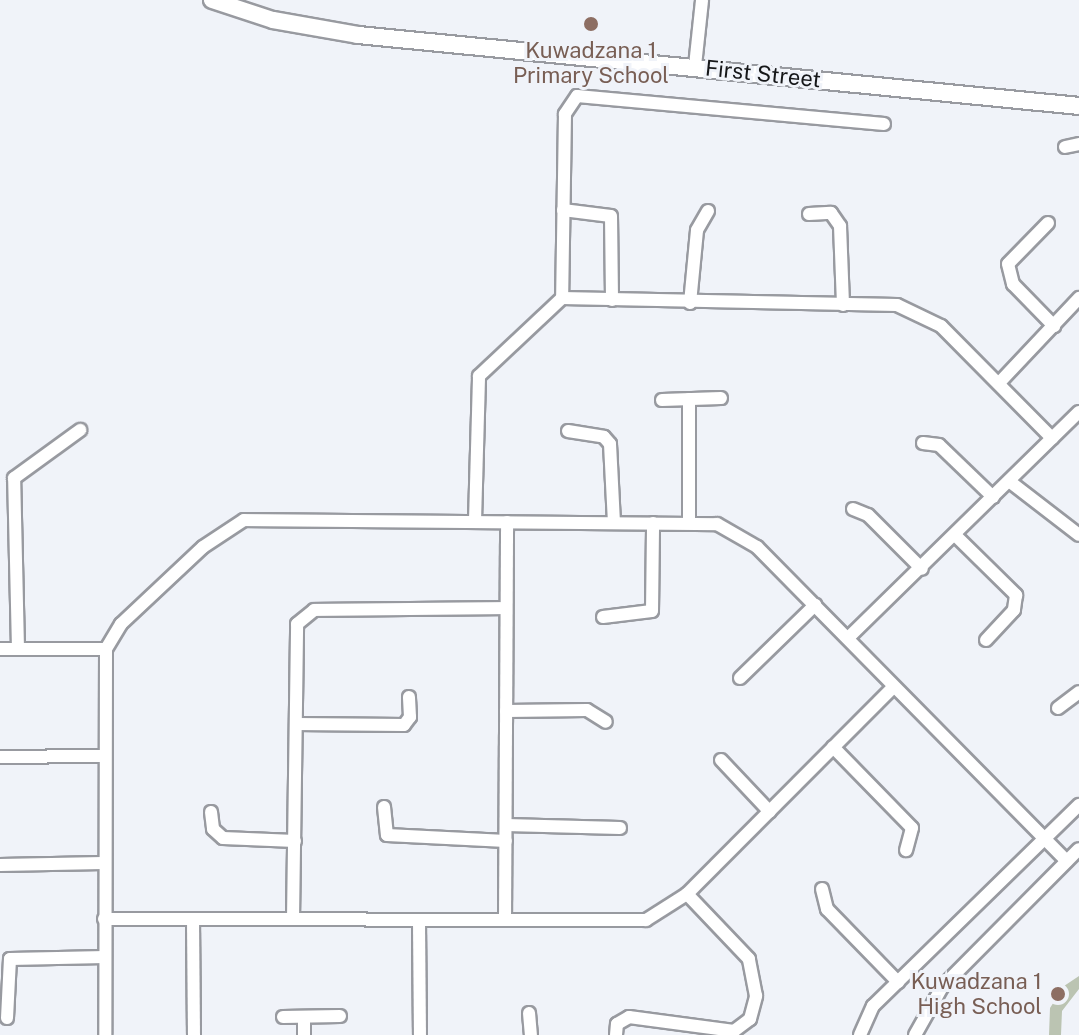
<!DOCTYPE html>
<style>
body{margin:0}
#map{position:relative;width:1079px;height:1035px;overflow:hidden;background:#f0f3f9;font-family:"Public Sans",sans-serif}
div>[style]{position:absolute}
.green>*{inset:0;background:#bbc4b2}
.roads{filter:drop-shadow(2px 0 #989aa0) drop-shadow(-2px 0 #989aa0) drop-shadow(0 2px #989aa0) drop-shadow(0 -2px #989aa0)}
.street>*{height:12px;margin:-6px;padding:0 6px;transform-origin:6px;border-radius:6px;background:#fff}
.secondary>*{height:16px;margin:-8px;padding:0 8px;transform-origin:8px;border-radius:8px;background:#fff}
.dots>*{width:22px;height:22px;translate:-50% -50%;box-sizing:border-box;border:4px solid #f0f3f9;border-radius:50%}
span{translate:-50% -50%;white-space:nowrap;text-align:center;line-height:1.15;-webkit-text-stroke:6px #f0f3f9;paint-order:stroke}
.education-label{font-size:22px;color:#785e54}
.right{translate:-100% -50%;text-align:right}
.street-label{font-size:22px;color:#161719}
</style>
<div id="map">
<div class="green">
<div style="clip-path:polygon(1079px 976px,1079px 989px,1062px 1011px,1061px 1035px,1049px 1035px,1050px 1008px,1064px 986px)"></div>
</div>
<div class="roads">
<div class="street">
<div style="left:695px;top:66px;width:66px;rotate:-83.9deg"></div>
<div style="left:884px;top:124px;width:308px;rotate:-174.8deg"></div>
<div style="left:577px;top:96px;width:22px;rotate:124deg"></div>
<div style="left:565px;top:114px;width:184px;rotate:90.9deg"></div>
<div style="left:562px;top:298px;width:335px;rotate:1.2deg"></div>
<div style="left:897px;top:305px;width:49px;rotate:25.5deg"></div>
<div style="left:941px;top:326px;width:158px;rotate:45.3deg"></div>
<div style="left:1065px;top:147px;width:14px;rotate:-12deg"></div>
<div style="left:563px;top:210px;width:48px;rotate:7.1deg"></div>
<div style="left:611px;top:216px;width:84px;rotate:89.3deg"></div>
<div style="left:809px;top:214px;width:22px;rotate:-3deg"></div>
<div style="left:831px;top:213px;width:16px;rotate:55deg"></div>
<div style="left:840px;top:226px;width:79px;rotate:87.8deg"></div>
<div style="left:1048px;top:223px;width:57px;rotate:134.3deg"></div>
<div style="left:1008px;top:264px;width:21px;rotate:76deg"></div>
<div style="left:1013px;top:284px;width:59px;rotate:45.7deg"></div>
<div style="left:690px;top:303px;width:73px;rotate:-84.5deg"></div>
<div style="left:697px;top:230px;width:22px;rotate:-60deg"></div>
<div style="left:999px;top:383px;width:117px;rotate:-46.7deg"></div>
<div style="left:662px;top:400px;width:59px;rotate:-1.9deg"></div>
<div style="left:568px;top:431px;width:36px;rotate:9deg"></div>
<div style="left:604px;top:437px;width:9px;rotate:49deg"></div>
<div style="left:610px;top:444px;width:79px;rotate:87.1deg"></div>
<div style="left:923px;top:443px;width:16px;rotate:7deg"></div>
<div style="left:939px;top:445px;width:75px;rotate:43.9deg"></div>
<div style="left:1009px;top:481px;width:88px;rotate:37.6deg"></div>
<div style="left:853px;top:509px;width:16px;rotate:22deg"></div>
<div style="left:868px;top:515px;width:76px;rotate:45deg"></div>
<div style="left:475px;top:521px;width:145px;rotate:-88.4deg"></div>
<div style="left:479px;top:376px;width:114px;rotate:-43.2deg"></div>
<div style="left:689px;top:522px;width:123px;rotate:-90deg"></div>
<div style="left:955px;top:535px;width:86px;rotate:44.5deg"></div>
<div style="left:1016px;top:595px;width:15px;rotate:98deg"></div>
<div style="left:1014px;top:610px;width:41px;rotate:133deg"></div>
<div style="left:603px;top:617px;width:49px;rotate:-7deg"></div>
<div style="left:652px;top:611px;width:88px;rotate:-89.3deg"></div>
<div style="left:848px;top:638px;width:323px;rotate:-44.4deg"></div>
<div style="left:0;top:649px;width:106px"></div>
<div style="left:106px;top:649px;width:386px;rotate:90.1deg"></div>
<div style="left:18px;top:649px;width:171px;rotate:-91.3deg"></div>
<div style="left:14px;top:478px;width:82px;rotate:-36deg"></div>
<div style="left:106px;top:649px;width:29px;rotate:-59deg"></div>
<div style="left:121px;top:624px;width:112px;rotate:-43.2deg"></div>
<div style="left:203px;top:547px;width:49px;rotate:-33.4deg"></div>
<div style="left:244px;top:520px;width:473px;rotate:0.5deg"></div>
<div style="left:717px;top:524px;width:46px;rotate:29.9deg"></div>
<div style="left:757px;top:547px;width:441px;rotate:45.4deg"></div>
<div style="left:740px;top:678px;width:105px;rotate:-44.2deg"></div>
<div style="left:1058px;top:708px;width:26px;rotate:-37deg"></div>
<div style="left:506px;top:711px;width:81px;rotate:-0.7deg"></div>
<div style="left:587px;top:710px;width:22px;rotate:32deg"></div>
<div style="left:296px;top:724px;width:108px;rotate:0.5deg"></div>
<div style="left:404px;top:725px;width:10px;rotate:-53deg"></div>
<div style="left:410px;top:717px;width:20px;rotate:-93deg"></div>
<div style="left:833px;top:747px;width:113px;rotate:45.7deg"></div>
<div style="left:912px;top:828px;width:23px;rotate:105deg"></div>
<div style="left:0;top:757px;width:104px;rotate:-0.6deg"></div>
<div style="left:721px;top:760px;width:71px;rotate:46.7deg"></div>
<div style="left:384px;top:807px;width:28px;rotate:84deg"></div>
<div style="left:387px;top:835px;width:119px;rotate:2.9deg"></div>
<div style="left:211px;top:812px;width:17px;rotate:83deg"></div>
<div style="left:213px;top:829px;width:13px;rotate:42deg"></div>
<div style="left:223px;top:838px;width:72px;rotate:2.4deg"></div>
<div style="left:506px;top:825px;width:114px;rotate:1.5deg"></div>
<div style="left:0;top:865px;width:103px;rotate:-1.1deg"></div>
<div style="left:822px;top:889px;width:21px;rotate:76deg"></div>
<div style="left:827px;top:909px;width:102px;rotate:45.8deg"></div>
<div style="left:104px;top:919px;width:542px;rotate:0.11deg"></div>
<div style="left:646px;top:920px;width:49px;rotate:-32.4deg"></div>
<div style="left:687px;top:894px;width:292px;rotate:-45.1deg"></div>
<div style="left:293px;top:919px;width:295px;rotate:-89.2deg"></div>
<div style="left:297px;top:624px;width:22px;rotate:-39deg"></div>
<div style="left:314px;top:610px;width:192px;rotate:-0.6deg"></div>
<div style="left:505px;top:920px;width:398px;rotate:-89.7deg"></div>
<div style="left:193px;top:921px;width:114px;rotate:89.5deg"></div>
<div style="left:419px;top:923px;width:112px;rotate:89.5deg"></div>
<div style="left:529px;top:1013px;width:22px;rotate:85deg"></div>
<div style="left:283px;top:1017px;width:57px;rotate:-1deg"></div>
<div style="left:304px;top:1017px;width:18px;rotate:90deg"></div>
<div style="left:7px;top:1018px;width:59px;rotate:-87.1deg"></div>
<div style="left:10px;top:959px;width:95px;rotate:-1.2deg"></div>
<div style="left:616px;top:1035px;width:11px;rotate:-85deg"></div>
<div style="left:617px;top:1024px;width:14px;rotate:-30deg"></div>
<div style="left:629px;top:1017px;width:106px;rotate:7.6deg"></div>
<div style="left:734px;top:1031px;width:20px;rotate:-37deg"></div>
<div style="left:750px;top:1019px;width:24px;rotate:-75deg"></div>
<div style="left:756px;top:996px;width:38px;rotate:-101deg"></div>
<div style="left:749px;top:959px;width:90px;rotate:-133.6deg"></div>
<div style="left:860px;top:1035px;width:32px;rotate:-66deg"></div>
<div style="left:873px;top:1006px;width:288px;rotate:-44.3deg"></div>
<div style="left:915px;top:1035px;width:55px;rotate:-60.6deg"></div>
<div style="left:942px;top:987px;width:194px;rotate:-45.2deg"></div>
</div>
<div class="secondary">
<div style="left:212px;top:0;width:64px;rotate:18.2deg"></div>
<div style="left:273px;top:20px;width:86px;rotate:10deg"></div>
<div style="left:358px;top:35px;width:724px;rotate:5.62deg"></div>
</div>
</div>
<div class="dots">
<div style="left:591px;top:24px;background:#8d6e63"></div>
<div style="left:1058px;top:994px;background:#8d6e63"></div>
</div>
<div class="education-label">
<span style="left:591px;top:63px">Kuwadzana 1<br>Primary School</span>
<span class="right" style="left:1042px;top:994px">Kuwadzana 1<br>High School</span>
</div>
<div class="street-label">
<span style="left:763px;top:74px;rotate:6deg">First Street</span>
</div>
</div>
